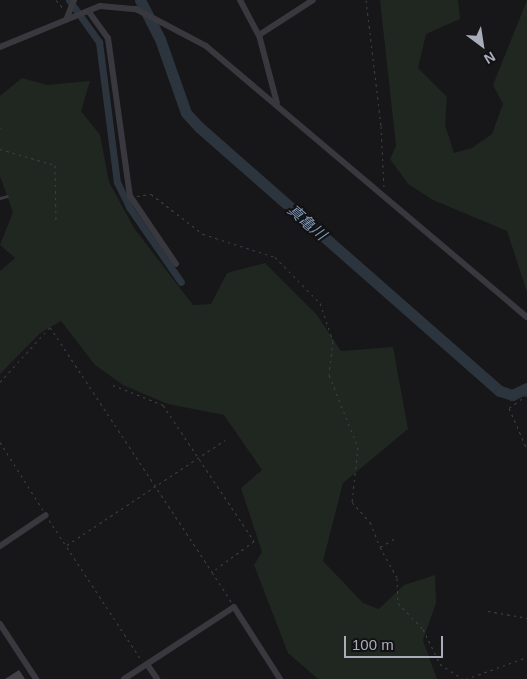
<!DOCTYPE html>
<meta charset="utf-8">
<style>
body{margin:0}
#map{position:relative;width:527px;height:679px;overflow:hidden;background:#171719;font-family:Arial,"Noto Sans JP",sans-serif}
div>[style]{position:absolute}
.green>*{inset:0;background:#1f2720}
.canal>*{height:7px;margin:-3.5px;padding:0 3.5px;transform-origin:3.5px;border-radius:3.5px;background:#2c353e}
.river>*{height:11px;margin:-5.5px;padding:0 5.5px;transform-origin:5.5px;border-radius:5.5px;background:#2c353e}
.building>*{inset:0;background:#414146}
.path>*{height:1px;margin-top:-0.5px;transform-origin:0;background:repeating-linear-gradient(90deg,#3e3f45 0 2.5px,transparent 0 6.5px)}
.lane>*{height:3px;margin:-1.5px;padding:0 1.5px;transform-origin:1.5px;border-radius:1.5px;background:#38383e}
.street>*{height:6px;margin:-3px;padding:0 3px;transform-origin:3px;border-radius:3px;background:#38383e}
span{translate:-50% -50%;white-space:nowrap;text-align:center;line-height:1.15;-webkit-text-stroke:4.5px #121214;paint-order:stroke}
.water-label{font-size:15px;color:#7f97b5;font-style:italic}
.north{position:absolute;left:457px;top:20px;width:50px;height:50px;-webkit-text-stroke:4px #121214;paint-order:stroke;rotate:149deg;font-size:14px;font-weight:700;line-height:20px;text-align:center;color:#a9acb9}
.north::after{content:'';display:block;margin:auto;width:18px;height:22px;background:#a9acb9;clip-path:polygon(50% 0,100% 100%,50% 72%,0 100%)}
.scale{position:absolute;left:344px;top:636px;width:99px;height:22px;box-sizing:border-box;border:2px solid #a9acb9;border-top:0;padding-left:6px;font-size:15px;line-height:18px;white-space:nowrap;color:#a9acb9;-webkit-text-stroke:4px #121214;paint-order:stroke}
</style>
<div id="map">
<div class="green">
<div style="clip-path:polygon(380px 0,458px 0,460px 19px,426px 34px,418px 68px,447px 97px,445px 125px,454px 153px,472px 148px,492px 134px,503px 104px,493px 85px,527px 0,527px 292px,507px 231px,433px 200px,408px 184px,390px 159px,396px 146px)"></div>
<div style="clip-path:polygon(22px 78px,47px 85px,90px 81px,81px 111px,100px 135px,109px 182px,134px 228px,193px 305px,211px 304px,227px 273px,265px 263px,317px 315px,341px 351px,393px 347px,408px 429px,343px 483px,323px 561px,363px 603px,379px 609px,404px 585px,435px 575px,436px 603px,423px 640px,437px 679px,318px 679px,288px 653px,254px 565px,262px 552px,241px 488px,262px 470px,224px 415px,168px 404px,123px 385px,95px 365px,61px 321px,40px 333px,0 374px,0 271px,15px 258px,0 245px,13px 212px,0 176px,0 96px)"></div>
</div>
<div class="canal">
<div style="left:69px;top:0;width:52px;rotate:54.5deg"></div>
<div style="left:99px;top:42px;width:141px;rotate:82.7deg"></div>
<div style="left:117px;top:182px;width:28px;rotate:64deg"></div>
<div style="left:129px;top:207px;width:91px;rotate:55.3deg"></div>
</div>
<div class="river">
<div style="left:140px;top:0;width:44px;rotate:62.9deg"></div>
<div style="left:160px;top:39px;width:78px;rotate:70.6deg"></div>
<div style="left:186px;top:113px;width:19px;rotate:47deg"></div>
<div style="left:199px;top:127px;width:400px;rotate:41.3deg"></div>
<div style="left:500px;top:391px;width:13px;rotate:18deg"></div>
<div style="left:512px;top:395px;width:17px;rotate:-25deg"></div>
</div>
<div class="building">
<div style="clip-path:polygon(19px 670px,25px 679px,5px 679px)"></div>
</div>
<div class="path">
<div style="left:56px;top:0;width:11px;rotate:49deg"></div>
<div style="left:366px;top:0;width:127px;rotate:83.2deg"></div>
<div style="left:381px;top:126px;width:62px;rotate:87.2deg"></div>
<div style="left:0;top:128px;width:1px;rotate:-45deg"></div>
<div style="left:0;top:149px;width:57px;rotate:16.2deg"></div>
<div style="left:55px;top:165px;width:59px;rotate:89deg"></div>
<div style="left:137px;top:196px;width:14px;rotate:-8deg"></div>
<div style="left:151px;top:194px;width:66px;rotate:37.6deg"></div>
<div style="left:203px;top:234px;width:76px;rotate:17.7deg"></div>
<div style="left:275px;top:257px;width:64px;rotate:45.6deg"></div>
<div style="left:320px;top:303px;width:40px;rotate:71.1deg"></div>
<div style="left:333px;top:341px;width:34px;rotate:97deg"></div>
<div style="left:329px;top:375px;width:78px;rotate:68.1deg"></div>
<div style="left:358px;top:447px;width:55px;rotate:96.2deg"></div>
<div style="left:352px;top:502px;width:27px;rotate:48deg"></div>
<div style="left:370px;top:522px;width:27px;rotate:68deg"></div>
<div style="left:0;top:382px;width:74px;rotate:-47.7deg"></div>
<div style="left:50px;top:327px;width:294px;rotate:56.5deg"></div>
<div style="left:113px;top:385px;width:54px;rotate:21.8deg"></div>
<div style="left:163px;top:405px;width:164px;rotate:56.2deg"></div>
<div style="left:254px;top:541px;width:52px;rotate:143.6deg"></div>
<div style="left:212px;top:572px;width:35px;rotate:57deg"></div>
<div style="left:527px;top:395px;width:22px;rotate:144deg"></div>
<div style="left:509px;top:408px;width:45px;rotate:66.3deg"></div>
<div style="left:0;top:442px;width:80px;rotate:57.7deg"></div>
<div style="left:49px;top:520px;width:169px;rotate:56.6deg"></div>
<div style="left:394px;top:539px;width:16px;rotate:150deg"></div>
<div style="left:380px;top:547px;width:35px;rotate:61deg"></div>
<div style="left:397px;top:578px;width:25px;rotate:88deg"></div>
<div style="left:398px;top:603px;width:36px;rotate:46deg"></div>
<div style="left:423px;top:629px;width:39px;rotate:64deg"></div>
<div style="left:440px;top:664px;width:27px;rotate:33deg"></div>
<div style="left:67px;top:545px;width:190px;rotate:-33.6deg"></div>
<div style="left:488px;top:611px;width:40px;rotate:10deg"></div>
<div style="left:466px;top:679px;width:65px;rotate:-19.8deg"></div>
</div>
<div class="lane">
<div style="left:0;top:198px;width:7px;rotate:-16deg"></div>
</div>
<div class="street">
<div style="left:240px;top:0;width:40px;rotate:62deg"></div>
<div style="left:259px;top:35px;width:70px;rotate:75.2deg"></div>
<div style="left:89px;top:12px;width:32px;rotate:54deg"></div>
<div style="left:108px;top:38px;width:160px;rotate:82.1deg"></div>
<div style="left:130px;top:196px;width:82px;rotate:55.9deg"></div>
<div style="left:66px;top:20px;width:22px;rotate:-68deg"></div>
<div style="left:259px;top:35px;width:64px;rotate:-32.9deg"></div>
<div style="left:0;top:47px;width:108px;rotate:-22.3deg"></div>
<div style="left:100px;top:6px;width:36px;rotate:5deg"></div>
<div style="left:136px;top:9px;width:79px;rotate:27.9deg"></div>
<div style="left:206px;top:46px;width:420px;rotate:40.2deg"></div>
<div style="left:0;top:546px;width:55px;rotate:-34deg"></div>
<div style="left:0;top:624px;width:66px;rotate:56.8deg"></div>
<div style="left:147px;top:664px;width:18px;rotate:56deg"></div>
<div style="left:124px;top:679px;width:131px;rotate:-33.2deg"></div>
<div style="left:234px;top:607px;width:85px;rotate:57.4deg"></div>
</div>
<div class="water-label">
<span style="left:307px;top:222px;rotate:41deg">真亀川</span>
</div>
<div class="north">N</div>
<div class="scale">100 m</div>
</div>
